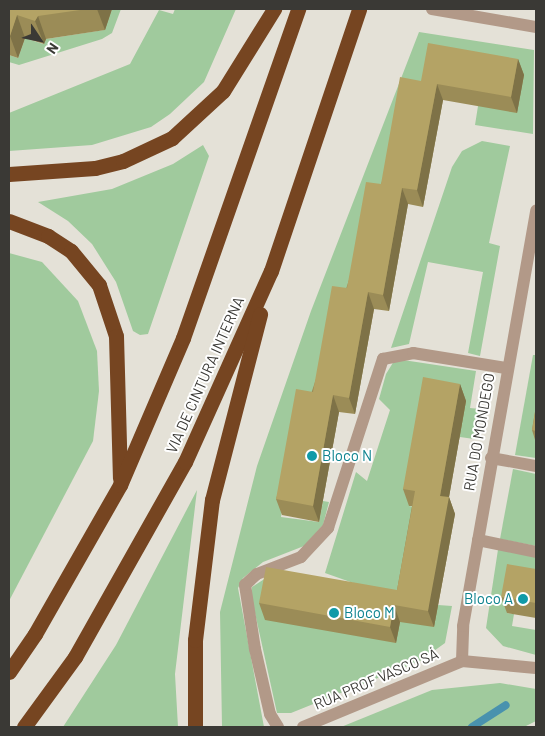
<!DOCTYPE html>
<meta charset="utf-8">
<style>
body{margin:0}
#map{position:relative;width:545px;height:736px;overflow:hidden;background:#e4e1d7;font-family:Barlow,sans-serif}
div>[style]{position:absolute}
.green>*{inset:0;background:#a0ca9d}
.stream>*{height:8px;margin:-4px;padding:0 4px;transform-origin:4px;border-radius:4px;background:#4992ae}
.street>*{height:12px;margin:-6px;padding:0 6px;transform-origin:6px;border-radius:6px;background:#b29988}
.highway>*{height:15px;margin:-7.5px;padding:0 7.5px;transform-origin:7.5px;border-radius:7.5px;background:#764521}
.wall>*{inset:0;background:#9b8c57}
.shaded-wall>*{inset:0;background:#7e7247}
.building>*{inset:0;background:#b4a365}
.dots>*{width:14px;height:14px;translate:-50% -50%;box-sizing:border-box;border:2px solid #fff;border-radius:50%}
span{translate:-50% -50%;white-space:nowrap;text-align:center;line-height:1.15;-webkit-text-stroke:4px #fff;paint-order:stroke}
.street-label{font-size:15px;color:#3a3935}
.culture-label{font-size:15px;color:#0d838f}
.left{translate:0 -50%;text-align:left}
.right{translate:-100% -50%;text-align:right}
.frame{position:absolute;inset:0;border:10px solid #3a3935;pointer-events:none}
.north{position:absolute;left:15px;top:15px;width:50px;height:50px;-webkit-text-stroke:4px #fff;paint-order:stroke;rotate:124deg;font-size:14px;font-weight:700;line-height:20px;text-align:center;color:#3a3935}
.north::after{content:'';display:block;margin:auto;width:18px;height:22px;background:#3a3935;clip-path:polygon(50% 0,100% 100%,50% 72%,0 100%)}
</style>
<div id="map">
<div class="green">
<div style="clip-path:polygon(112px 9px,121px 9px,112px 33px,102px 39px,19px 65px,9px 62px,9px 55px,18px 58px,25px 38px,43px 44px,46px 39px,104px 30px)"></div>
<div style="clip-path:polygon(175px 9px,236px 9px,204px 82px,170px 114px,151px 127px,92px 145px,9px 151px,9px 113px,130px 64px,159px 10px,173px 14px)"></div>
<div style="clip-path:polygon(419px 32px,534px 50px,533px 134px,475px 125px,478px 106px,434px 59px,319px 408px,302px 406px,281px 517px,319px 522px,323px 501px,329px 502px,323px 525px,304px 546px,263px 562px,243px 578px,238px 588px,264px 727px,222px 727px,220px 612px,257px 466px,311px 311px)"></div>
<div style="clip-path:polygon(482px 141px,510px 146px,489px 243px,500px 246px,480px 356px,468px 353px,483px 272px,428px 262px,409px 344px,391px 348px,452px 167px,462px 151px)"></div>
<div style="clip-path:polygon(203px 145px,209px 156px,148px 334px,140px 335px,133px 331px,116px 282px,92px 244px,68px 221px,38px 202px,112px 189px,173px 164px)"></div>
<div style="clip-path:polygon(9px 253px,42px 262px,78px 301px,97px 351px,99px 391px,93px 441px,9px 601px)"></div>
<div style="clip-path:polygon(533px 355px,536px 355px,536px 458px,515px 455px)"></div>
<div style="clip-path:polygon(403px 360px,476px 371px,470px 408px,480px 409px,474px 439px,460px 437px,409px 506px,421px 508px,403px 606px,373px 590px,325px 573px,356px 472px,367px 481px,390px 410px,379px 399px,386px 374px,394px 361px)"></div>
<div style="clip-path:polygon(513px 469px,536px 474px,536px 546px,500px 539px)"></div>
<div style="clip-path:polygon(197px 490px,175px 674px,178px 727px,63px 727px,116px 645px)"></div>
<div style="clip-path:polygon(499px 543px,536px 550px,536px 584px,507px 613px,514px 614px,512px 626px,536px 630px,536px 655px,503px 646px,486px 628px)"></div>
<div style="clip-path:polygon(269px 576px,400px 622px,438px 605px,452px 606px,445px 643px,420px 661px,291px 713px,277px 713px,251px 595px,252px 587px)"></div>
<div style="clip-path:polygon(500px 683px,536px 689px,536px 721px,524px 727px,341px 727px,432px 690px)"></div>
</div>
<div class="stream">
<div style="left:472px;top:727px;width:40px;rotate:-32.9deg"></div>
</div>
<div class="street">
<div style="left:432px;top:9px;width:106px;rotate:9.8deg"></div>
<div style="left:491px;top:458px;width:46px;rotate:10.1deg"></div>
<div style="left:478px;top:540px;width:59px;rotate:11.7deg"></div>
<div style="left:462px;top:661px;width:35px;rotate:-88deg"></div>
<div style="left:463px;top:626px;width:422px;rotate:-80deg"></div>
<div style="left:278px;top:727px;width:15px;rotate:-122deg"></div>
<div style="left:270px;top:714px;width:67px;rotate:-103deg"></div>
<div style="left:255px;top:649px;width:65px;rotate:-98.9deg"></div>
<div style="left:245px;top:585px;width:16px;rotate:-43deg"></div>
<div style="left:257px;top:574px;width:47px;rotate:-21.1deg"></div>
<div style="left:301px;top:557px;width:40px;rotate:-47deg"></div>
<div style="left:328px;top:528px;width:178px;rotate:-72deg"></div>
<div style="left:383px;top:359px;width:31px;rotate:-11deg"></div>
<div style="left:413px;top:353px;width:94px;rotate:9.2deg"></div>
<div style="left:303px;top:727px;width:172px;rotate:-22.5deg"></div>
<div style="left:462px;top:661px;width:74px;rotate:5.4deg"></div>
</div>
<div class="highway">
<div style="left:9px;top:174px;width:86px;rotate:-4deg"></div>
<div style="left:95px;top:168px;width:29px;rotate:-14deg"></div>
<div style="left:123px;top:161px;width:54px;rotate:-25.1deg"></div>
<div style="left:172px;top:138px;width:69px;rotate:-42.7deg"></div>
<div style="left:223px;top:91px;width:97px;rotate:-58.1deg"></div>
<div style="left:9px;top:221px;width:42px;rotate:21deg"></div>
<div style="left:48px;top:236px;width:27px;rotate:33deg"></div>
<div style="left:71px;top:251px;width:44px;rotate:50.5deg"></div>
<div style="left:99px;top:285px;width:54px;rotate:71.6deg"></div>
<div style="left:116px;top:336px;width:142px;rotate:88.4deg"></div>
<div style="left:9px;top:672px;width:46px;rotate:-55.6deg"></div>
<div style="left:35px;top:634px;width:172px;rotate:-60.3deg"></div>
<div style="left:120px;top:485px;width:160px;rotate:-66.8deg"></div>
<div style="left:183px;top:338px;width:349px;rotate:-70.7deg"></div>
<div style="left:24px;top:727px;width:87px;rotate:-53.9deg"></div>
<div style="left:75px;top:657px;width:224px;rotate:-60.6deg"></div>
<div style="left:185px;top:462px;width:209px;rotate:-65.8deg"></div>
<div style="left:271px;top:271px;width:276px;rotate:-71.4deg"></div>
<div style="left:195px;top:727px;width:87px;rotate:-90deg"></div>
<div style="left:195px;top:640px;width:141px;rotate:-83.1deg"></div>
<div style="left:212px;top:500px;width:192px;rotate:-75.5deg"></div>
</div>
<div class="wall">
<div style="clip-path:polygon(9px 9px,112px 9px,105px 30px,46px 39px,44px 44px,25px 38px,18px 58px,9px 55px)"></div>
<div style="clip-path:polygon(518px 59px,524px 75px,517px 113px,443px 100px,423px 207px,408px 204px,389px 311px,374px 309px,355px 414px,339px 412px,319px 522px,282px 515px,276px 499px,381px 184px,421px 81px)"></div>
<div style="clip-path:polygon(460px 384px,466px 401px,449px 497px,455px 514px,434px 627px,400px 622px,396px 643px,265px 620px,259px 603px,397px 590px,412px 506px,409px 506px,403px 489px)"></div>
<div style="clip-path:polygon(536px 406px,536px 443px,532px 430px)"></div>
<div style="clip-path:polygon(536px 569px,536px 618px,507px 613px,501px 597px)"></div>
</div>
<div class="shaded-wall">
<div style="clip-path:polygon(97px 9px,112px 9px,105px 30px)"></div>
<div style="clip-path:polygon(17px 15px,25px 38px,18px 58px,10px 36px)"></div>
<div style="clip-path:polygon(38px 16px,46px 39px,44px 44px,35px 21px)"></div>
<div style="clip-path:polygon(518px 59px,524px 75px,517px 113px,511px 97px)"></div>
<div style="clip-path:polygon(437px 84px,443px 100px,423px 207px,417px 190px)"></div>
<div style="clip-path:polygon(402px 188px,408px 204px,389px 311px,383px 295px)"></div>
<div style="clip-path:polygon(368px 292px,374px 309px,355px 414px,349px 398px)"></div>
<div style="clip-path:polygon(460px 384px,466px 401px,449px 497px,455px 514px,434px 627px,428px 611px,440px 496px)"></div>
<div style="clip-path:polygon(333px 395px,339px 412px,319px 522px,313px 506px)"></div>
<div style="clip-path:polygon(394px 605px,400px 622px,396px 643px,390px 627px)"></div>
</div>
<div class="building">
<div style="clip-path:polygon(9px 9px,87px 9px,38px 16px,35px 21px,17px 15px,10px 36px,9px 35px)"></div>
<div style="clip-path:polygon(428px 43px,518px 59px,511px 97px,437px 84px,417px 190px,402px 188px,383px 295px,368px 292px,349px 398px,333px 395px,313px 506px,276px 499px,296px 389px,313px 392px,332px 286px,347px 288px,366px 182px,381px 184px,400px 77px,421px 81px)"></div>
<div style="clip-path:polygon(423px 377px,460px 384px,440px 496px,449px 497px,428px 611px,394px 605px,390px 627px,259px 603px,266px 567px,397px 590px,415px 491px,403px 489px)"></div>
<div style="clip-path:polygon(536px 406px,536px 431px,532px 430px)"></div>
<div style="clip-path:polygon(507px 564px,536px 569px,536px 603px,501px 597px)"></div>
</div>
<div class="dots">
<div style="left:312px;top:456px;background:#0f9aa8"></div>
<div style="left:523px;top:599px;background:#0f9aa8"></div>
<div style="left:334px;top:613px;background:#0f9aa8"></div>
</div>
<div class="street-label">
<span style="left:205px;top:375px;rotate:-66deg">VIA DE CINTURA INTERNA</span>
<span style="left:479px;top:432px;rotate:-80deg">RUA DO MONDEGO</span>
<span style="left:376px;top:679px;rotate:-23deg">RUA PROF VASCO SÁ</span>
</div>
<div class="culture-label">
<span class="left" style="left:322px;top:456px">Bloco N</span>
<span class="right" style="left:513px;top:599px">Bloco A</span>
<span class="left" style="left:344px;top:613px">Bloco M</span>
</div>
<div class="frame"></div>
<div class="north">N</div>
</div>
